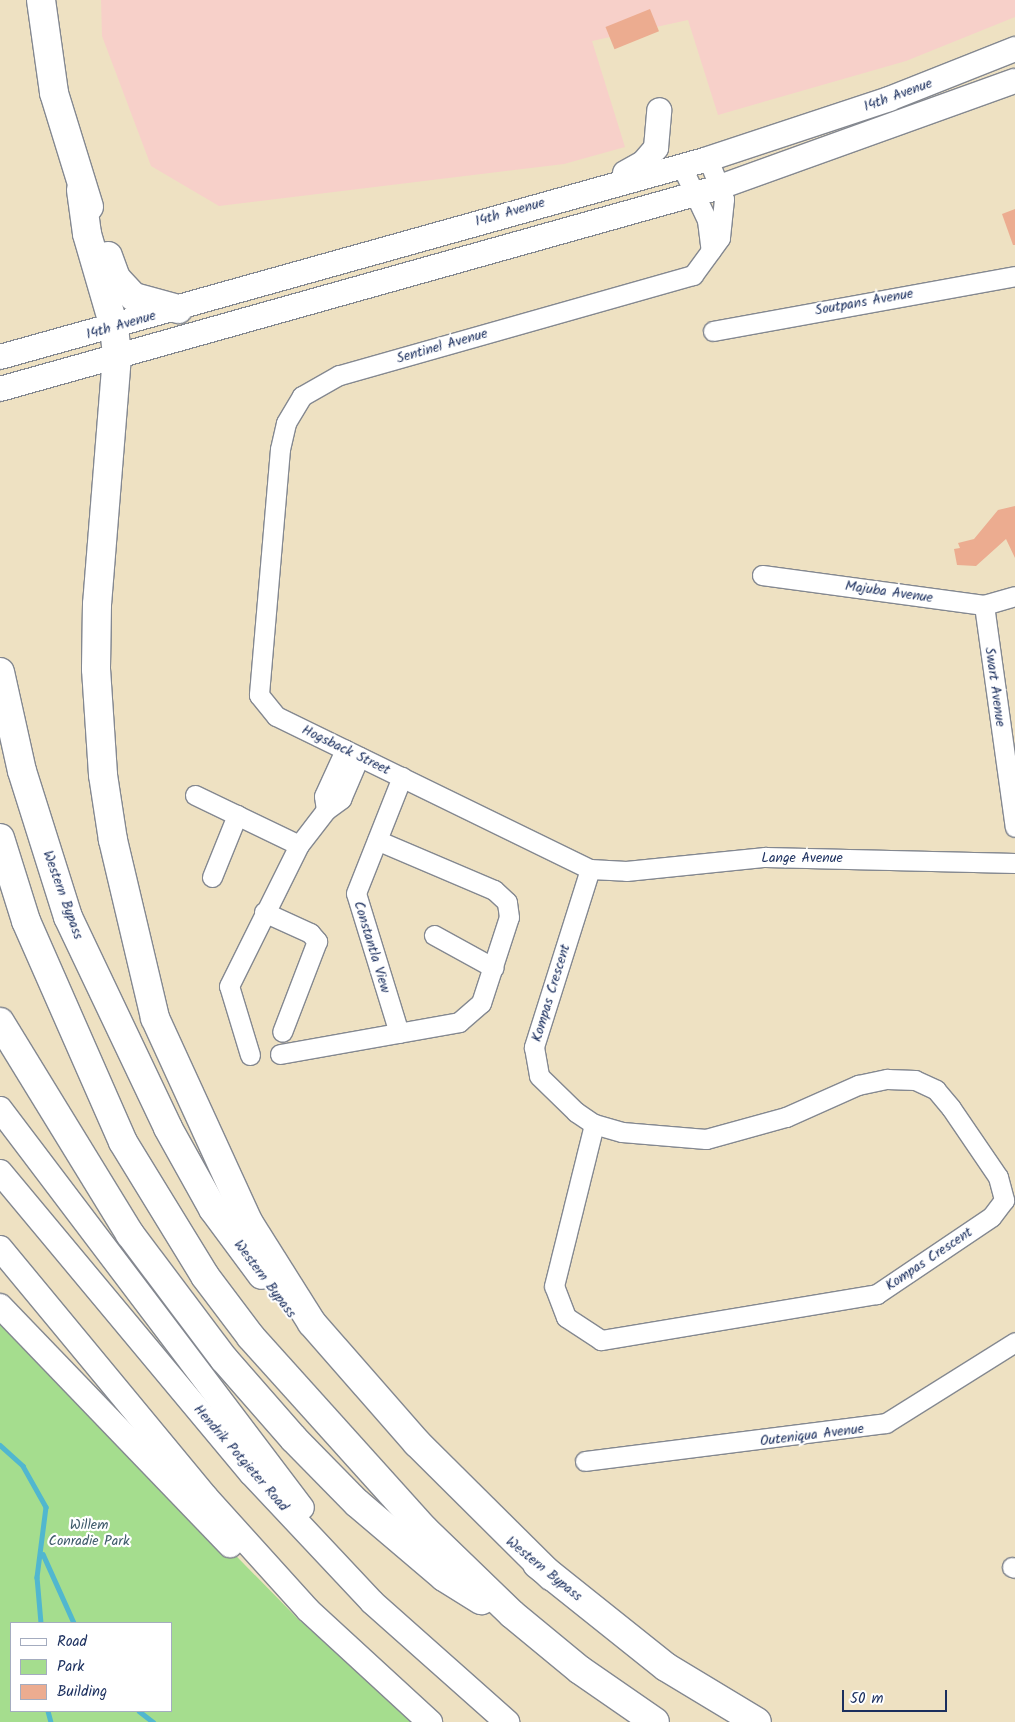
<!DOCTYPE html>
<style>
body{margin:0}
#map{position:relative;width:1015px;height:1722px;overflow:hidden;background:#eee1c2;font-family:Kalam,sans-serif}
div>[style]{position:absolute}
.built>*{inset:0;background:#f7d0c9}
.green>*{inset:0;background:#a5dd8e}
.stream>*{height:4.5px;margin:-2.25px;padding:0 2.25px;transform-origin:2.25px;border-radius:2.25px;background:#51b7cf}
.building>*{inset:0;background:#ecac90;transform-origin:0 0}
.roads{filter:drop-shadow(1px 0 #848890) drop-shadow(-1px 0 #848890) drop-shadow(0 1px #848890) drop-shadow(0 -1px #848890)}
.minor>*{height:19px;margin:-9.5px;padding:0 9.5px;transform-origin:9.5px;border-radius:9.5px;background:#fff}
.major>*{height:24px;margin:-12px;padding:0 12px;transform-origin:12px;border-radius:12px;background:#fff}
.highway>*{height:28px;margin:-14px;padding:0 14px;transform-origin:14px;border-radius:14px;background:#fff}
span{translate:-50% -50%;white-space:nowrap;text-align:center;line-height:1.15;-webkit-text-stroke:4.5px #fff;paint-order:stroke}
.street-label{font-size:14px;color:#1b2f5e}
.park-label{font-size:14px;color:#3e5a6a}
.legend{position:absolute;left:10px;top:1622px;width:162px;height:90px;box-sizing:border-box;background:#fff;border:1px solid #a4acbf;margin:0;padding:6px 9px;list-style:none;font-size:15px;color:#1b2f5e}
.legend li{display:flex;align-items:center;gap:10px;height:25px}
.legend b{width:25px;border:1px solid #a4acbf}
.scale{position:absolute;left:842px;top:1690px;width:105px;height:22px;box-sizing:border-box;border:2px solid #1b2f5e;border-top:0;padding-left:6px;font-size:15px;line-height:18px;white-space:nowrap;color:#1b2f5e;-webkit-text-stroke:4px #fff;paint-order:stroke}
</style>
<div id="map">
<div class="built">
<div style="clip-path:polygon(101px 0,1015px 0,1015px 17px,906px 61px,718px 115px,688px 20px,592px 41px,625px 147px,564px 164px,219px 206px,151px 166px,102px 36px)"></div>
</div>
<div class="green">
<div style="clip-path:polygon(evenodd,0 1315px,298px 1619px,415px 1722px,0 1722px,0 1315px,11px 1623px,171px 1623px,171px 1711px,11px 1711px,11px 1623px)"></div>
</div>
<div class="stream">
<div style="left:0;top:1445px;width:31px;rotate:42deg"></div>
<div style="left:23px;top:1466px;width:47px;rotate:60.7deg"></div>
<div style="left:46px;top:1507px;width:71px;rotate:97.3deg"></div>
<div style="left:37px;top:1577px;width:46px;rotate:85deg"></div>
<div style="left:43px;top:1554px;width:76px;rotate:65.8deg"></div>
<div style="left:48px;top:1711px;width:11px;rotate:75deg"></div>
<div style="left:139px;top:1711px;width:18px;rotate:38deg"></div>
</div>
<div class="building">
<div style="left:650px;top:9px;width:24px;height:48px;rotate:68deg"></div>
<div style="clip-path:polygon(1015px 209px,1015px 245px,1013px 245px,1002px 214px)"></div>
<div style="clip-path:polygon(1015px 506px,1015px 558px,1006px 539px,976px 566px,957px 565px,954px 549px,960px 548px,958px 543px,974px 539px,998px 510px)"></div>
</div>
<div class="roads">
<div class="minor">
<div style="left:708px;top:159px;width:43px;rotate:68.2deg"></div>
<div style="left:724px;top:199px;width:39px;rotate:96deg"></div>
<div style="left:720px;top:238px;width:46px;rotate:126.1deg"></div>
<div style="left:693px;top:275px;width:368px;rotate:164.2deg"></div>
<div style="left:339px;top:375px;width:43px;rotate:150.4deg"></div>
<div style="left:302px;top:396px;width:31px;rotate:121deg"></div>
<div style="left:286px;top:423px;width:27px;rotate:103deg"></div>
<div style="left:280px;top:449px;width:247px;rotate:94.9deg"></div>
<div style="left:259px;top:695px;width:27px;rotate:51deg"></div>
<div style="left:276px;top:716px;width:349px;rotate:26deg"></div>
<div style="left:590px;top:869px;width:36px;rotate:3deg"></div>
<div style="left:626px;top:871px;width:140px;rotate:-5.8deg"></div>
<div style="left:765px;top:857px;width:250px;rotate:1.4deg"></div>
<div style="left:681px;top:165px;width:61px;rotate:64.7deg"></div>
<div style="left:707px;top:220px;width:31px;rotate:83deg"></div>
<div style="left:713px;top:331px;width:307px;rotate:-10.3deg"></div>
<div style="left:762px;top:575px;width:224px;rotate:7.7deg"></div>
<div style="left:984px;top:605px;width:32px;rotate:-16deg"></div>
<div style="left:984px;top:605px;width:224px;rotate:82.1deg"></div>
<div style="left:195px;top:795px;width:115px;rotate:25.7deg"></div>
<div style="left:326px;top:810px;width:14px;rotate:-98deg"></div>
<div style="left:324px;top:796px;width:51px;rotate:-65.5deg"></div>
<div style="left:590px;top:869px;width:187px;rotate:107.5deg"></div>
<div style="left:534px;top:1047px;width:29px;rotate:80deg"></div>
<div style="left:539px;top:1076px;width:52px;rotate:44.2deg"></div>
<div style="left:576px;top:1112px;width:22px;rotate:34deg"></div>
<div style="left:594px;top:1124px;width:29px;rotate:16deg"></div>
<div style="left:622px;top:1132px;width:84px;rotate:4.8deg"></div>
<div style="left:706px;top:1139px;width:83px;rotate:-15.4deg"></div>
<div style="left:786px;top:1117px;width:79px;rotate:-24deg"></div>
<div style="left:858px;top:1085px;width:30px;rotate:-12deg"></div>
<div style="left:887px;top:1079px;width:28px;rotate:2deg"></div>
<div style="left:915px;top:1080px;width:23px;rotate:25deg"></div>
<div style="left:936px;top:1090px;width:23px;rotate:50deg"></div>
<div style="left:951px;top:1108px;width:83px;rotate:55.7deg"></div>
<div style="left:998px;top:1177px;width:24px;rotate:75deg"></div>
<div style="left:1004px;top:1200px;width:21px;rotate:127deg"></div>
<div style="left:991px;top:1217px;width:138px;rotate:146deg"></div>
<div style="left:877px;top:1294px;width:280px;rotate:170.5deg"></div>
<div style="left:601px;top:1340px;width:42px;rotate:-146.7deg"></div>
<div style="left:566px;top:1317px;width:33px;rotate:-111deg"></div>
<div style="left:554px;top:1286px;width:167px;rotate:-76.1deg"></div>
<div style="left:212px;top:877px;width:67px;rotate:-68deg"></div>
<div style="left:264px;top:912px;width:51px;rotate:24.5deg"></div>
<div style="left:310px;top:933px;width:11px;rotate:49deg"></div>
<div style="left:317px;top:941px;width:97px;rotate:111deg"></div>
<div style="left:434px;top:935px;width:68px;rotate:28.8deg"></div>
<div style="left:399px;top:1033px;width:146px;rotate:-107.1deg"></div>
<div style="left:356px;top:893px;width:125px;rotate:-68.4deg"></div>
<div style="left:280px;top:1054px;width:182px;rotate:-10.1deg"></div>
<div style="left:459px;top:1022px;width:29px;rotate:-41deg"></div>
<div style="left:481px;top:1003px;width:90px;rotate:-72deg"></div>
<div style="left:509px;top:917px;width:15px;rotate:-98deg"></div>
<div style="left:507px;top:902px;width:18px;rotate:-137deg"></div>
<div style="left:494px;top:890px;width:127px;rotate:-156.9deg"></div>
<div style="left:250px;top:1055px;width:72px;rotate:-106.9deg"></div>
<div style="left:229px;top:986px;width:157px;rotate:-63.6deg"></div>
<div style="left:299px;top:845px;width:44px;rotate:-52.4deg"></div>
<div style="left:326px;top:810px;width:19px;rotate:-36deg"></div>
<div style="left:341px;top:799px;width:46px;rotate:-66.8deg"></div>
<div style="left:585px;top:1461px;width:303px;rotate:-7.2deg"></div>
<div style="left:886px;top:1423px;width:152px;rotate:-32.1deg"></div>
<div style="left:1012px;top:1567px;width:3px;rotate:18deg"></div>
</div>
<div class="major">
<div style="left:625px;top:173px;width:21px;rotate:-29deg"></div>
<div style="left:643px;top:163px;width:20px;rotate:-49deg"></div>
<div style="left:656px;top:148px;width:38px;rotate:-85deg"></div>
<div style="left:0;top:357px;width:735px;rotate:-15.62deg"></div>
<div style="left:708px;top:159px;width:191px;rotate:-18.3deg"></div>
<div style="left:889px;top:99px;width:136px;rotate:-21.6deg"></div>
<div style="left:0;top:389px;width:748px;rotate:-15.67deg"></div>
<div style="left:720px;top:187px;width:313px;rotate:-19.8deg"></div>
<div style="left:0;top:1109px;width:500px;rotate:52.88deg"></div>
<div style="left:0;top:1172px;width:392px;rotate:50.2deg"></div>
<div style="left:251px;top:1473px;width:177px;rotate:46.8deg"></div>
<div style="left:372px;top:1602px;width:181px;rotate:41.6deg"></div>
<div style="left:0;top:1248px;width:323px;rotate:50.4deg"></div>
<div style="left:206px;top:1497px;width:152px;rotate:47.9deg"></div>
<div style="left:308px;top:1610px;width:166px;rotate:42.6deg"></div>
<div style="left:0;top:1306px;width:332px;rotate:46.1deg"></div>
</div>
<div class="highway">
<div style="left:41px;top:0;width:94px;rotate:82deg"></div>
<div style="left:54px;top:93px;width:119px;rotate:72.9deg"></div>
<div style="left:81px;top:190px;width:44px;rotate:82.2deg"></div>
<div style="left:87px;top:234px;width:97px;rotate:73.8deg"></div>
<div style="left:114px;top:327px;width:29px;rotate:84deg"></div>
<div style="left:117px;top:356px;width:249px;rotate:94.6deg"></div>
<div style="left:97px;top:604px;width:65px;rotate:90.9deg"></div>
<div style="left:96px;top:669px;width:106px;rotate:86.2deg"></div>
<div style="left:103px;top:775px;width:66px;rotate:81.3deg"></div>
<div style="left:113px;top:840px;width:183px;rotate:76.7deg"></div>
<div style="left:155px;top:1018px;width:226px;rotate:65.4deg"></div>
<div style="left:249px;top:1223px;width:118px;rotate:57.8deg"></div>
<div style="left:312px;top:1323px;width:159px;rotate:48.8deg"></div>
<div style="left:417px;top:1443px;width:189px;rotate:44.8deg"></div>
<div style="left:108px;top:256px;width:23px;rotate:70deg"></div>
<div style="left:116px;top:278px;width:26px;rotate:47deg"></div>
<div style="left:134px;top:297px;width:46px;rotate:15.3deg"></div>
<div style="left:0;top:672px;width:101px;rotate:77.5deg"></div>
<div style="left:22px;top:771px;width:153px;rotate:72.5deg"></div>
<div style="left:68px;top:917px;width:233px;rotate:64.6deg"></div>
<div style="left:168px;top:1128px;width:93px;rotate:60.9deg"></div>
<div style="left:213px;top:1209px;width:82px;rotate:53.4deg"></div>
<div style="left:0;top:838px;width:87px;rotate:72.6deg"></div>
<div style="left:26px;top:921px;width:241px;rotate:66.3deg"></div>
<div style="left:123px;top:1142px;width:157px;rotate:58.5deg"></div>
<div style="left:205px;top:1276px;width:76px;rotate:53deg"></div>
<div style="left:251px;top:1337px;width:258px;rotate:48deg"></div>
<div style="left:424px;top:1529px;width:122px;rotate:44deg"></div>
<div style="left:512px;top:1614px;width:88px;rotate:39.5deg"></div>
<div style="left:580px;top:1670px;width:91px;rotate:34.7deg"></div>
<div style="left:0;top:1022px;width:249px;rotate:58.5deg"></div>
<div style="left:130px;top:1234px;width:156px;rotate:53.1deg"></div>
<div style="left:224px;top:1359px;width:106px;rotate:48.8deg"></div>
<div style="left:294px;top:1439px;width:90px;rotate:45.5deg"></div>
<div style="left:357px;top:1503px;width:114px;rotate:40.4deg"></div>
<div style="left:444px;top:1577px;width:44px;rotate:31.9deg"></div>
<div style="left:537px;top:1564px;width:165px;rotate:38.6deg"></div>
<div style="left:666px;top:1667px;width:106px;rotate:31.1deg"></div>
</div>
</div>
<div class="street-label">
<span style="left:898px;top:95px;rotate:-20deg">14th Avenue</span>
<span style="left:510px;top:212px;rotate:-16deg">14th Avenue</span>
<span style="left:864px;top:302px;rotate:-10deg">Soutpans Avenue</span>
<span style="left:121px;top:325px;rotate:-16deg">14th Avenue</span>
<span style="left:442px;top:346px;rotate:-16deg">Sentinel Avenue</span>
<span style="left:889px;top:592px;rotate:8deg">Majuba Avenue</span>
<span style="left:995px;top:687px;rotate:82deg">Swart Avenue</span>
<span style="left:346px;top:750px;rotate:26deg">Hogsback Street</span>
<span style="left:802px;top:858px">Lange Avenue</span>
<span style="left:63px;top:895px;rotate:70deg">Western Bypass</span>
<span style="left:372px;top:947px;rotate:73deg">Constantla View</span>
<span style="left:551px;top:993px;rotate:-73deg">Kompas Crescent</span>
<span style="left:929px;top:1259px;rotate:-34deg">Kompas Crescent</span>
<span style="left:265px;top:1279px;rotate:53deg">Western Bypass</span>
<span style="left:812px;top:1435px;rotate:-7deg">Outeniqua Avenue</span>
<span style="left:241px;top:1458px;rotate:49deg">Hendrik Potgieter Road</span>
<span style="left:544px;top:1569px;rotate:39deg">Western Bypass</span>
</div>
<div class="park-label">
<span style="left:89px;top:1533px">Willem<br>Conradie Park</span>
</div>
<ul class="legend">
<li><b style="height:6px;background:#fff"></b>Road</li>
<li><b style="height:14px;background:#a5dd8e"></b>Park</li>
<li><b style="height:14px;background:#ecac90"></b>Building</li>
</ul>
<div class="scale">50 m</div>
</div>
